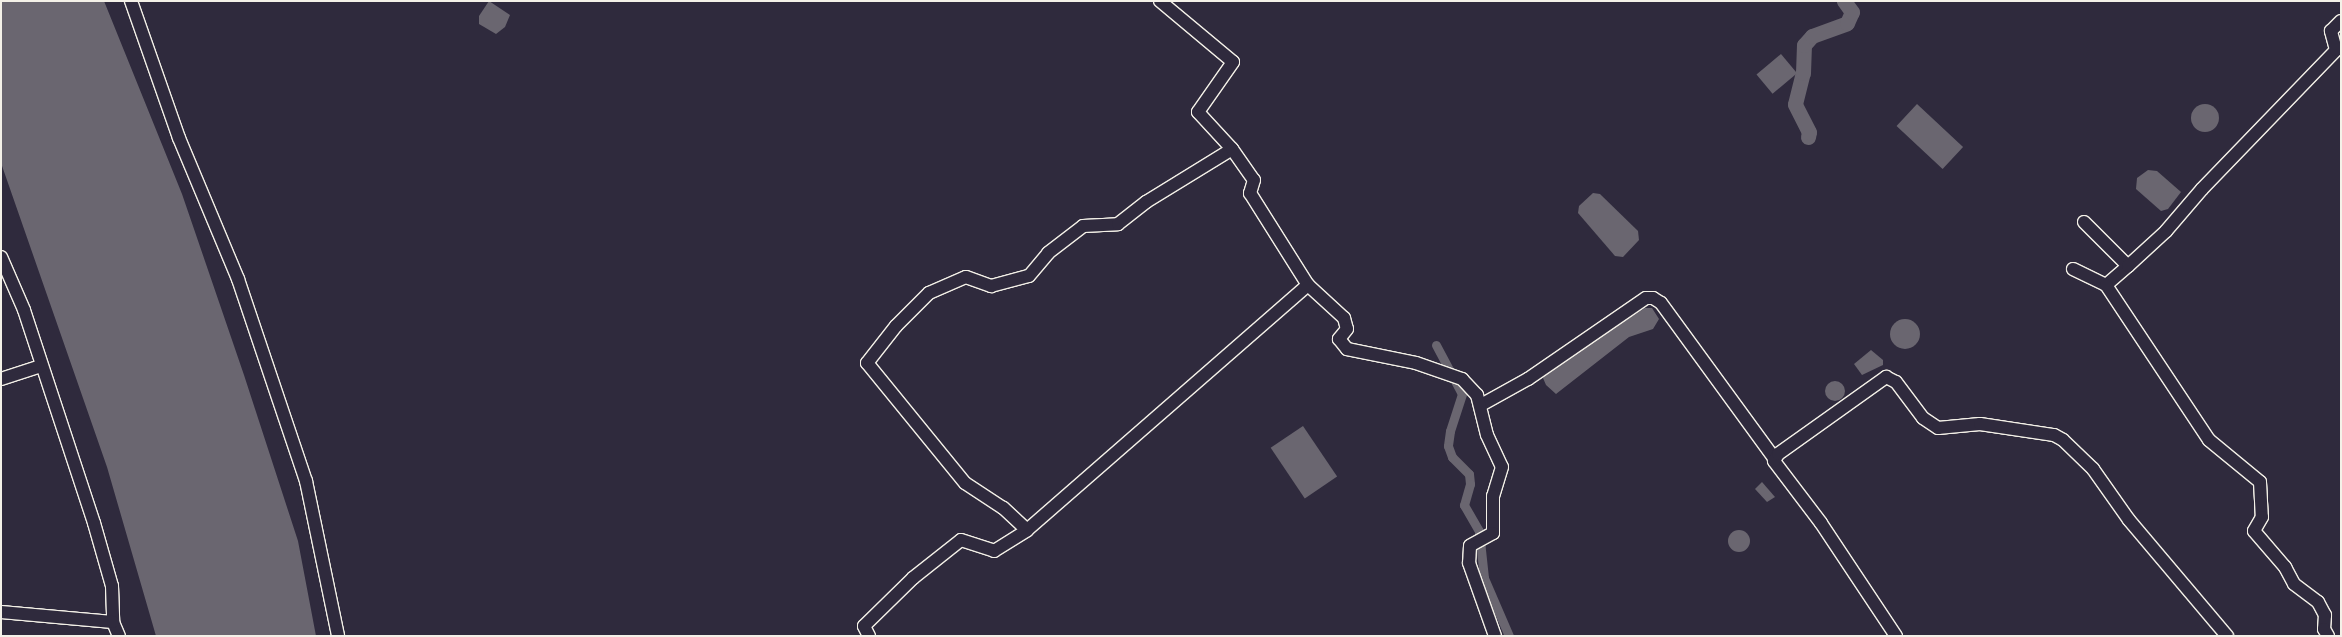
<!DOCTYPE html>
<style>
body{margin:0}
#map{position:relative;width:2342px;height:637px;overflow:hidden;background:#2f2a3d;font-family:Mali,sans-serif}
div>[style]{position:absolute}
.water>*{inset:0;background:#6a6670;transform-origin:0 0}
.round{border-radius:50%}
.canal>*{height:9px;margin:-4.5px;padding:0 4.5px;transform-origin:4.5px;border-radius:4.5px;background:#6a6670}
.river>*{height:15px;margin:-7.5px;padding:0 7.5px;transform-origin:7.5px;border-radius:7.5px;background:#6a6670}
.roads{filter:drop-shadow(1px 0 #f4f1e8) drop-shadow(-1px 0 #f4f1e8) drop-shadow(0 1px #f4f1e8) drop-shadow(0 -1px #f4f1e8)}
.minor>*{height:12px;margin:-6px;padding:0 6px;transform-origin:6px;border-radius:6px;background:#2f2a3d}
span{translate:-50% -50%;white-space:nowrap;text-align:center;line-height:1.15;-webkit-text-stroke:5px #2f2a3d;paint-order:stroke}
.frame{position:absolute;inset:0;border:2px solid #f4f1e8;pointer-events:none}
</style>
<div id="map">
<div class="water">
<div style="clip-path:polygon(1px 1px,104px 1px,182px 194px,244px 375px,298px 541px,316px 636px,156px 636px,107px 467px,1px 163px)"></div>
<div style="clip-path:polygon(489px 1px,510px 15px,505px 27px,496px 34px,479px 24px,479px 16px)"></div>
<div style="left:1781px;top:54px;width:25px;height:32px;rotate:50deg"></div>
<div class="round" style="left:2191px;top:104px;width:28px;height:28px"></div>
<div style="left:1917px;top:104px;width:63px;height:30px;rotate:43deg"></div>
<div style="clip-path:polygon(2148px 170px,2157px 171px,2181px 192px,2168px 209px,2161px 211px,2136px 189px,2137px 178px)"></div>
<div style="clip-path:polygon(1593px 193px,1600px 194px,1638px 231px,1639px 240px,1623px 257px,1615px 256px,1578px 213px,1579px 206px)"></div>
<div style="clip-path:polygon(1645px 308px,1652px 308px,1659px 319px,1653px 329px,1629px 337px,1556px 394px,1546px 385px,1543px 378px,1548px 370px)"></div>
<div class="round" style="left:1890px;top:319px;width:30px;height:30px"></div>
<div style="clip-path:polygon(1871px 350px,1883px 360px,1883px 365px,1862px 375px,1854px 364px)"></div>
<div class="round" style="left:1825px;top:381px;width:20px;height:20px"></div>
<div style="left:1303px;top:426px;width:61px;height:39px;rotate:56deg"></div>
<div style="clip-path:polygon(1762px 482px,1775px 497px,1767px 502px,1755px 489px)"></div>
<div class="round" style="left:1728px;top:530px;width:22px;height:22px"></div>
</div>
<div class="canal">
<div style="left:1436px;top:345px;width:55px;rotate:62deg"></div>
<div style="left:1462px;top:394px;width:39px;rotate:108deg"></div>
<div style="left:1450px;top:431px;width:15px;rotate:98deg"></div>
<div style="left:1448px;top:446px;width:12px;rotate:70deg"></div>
<div style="left:1452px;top:457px;width:24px;rotate:45deg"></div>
<div style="left:1469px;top:474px;width:10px;rotate:84deg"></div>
<div style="left:1470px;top:484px;width:22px;rotate:106deg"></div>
<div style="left:1464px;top:505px;width:30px;rotate:60deg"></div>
<div style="left:1479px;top:531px;width:47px;rotate:83.9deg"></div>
<div style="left:1484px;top:578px;width:63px;rotate:66.7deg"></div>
</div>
<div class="river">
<div style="left:1808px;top:137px;width:5px;rotate:-79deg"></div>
<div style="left:1809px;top:132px;width:31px;rotate:-117deg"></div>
<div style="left:1795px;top:104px;width:32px;rotate:-76deg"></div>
<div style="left:1803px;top:73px;width:28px;rotate:-88deg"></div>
<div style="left:1804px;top:45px;width:12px;rotate:-48deg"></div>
<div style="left:1812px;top:36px;width:37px;rotate:-20deg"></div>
<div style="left:1847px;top:23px;width:12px;rotate:-66deg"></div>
<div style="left:1852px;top:12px;width:14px;rotate:-126deg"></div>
</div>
<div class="roads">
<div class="minor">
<div style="left:131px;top:1px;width:145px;rotate:70.7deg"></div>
<div style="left:179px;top:138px;width:153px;rotate:67.3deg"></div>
<div style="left:238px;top:279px;width:213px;rotate:71.4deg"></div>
<div style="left:306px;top:481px;width:158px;rotate:78.3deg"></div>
<div style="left:1160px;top:1px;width:95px;rotate:39.9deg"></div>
<div style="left:1233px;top:62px;width:61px;rotate:125deg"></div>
<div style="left:1198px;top:112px;width:50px;rotate:47.4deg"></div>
<div style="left:2084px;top:222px;width:62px;rotate:45deg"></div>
<div style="left:2128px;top:266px;width:29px;rotate:139deg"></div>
<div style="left:1px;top:257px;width:58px;rotate:66.5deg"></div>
<div style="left:24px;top:310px;width:224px;rotate:71.8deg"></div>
<div style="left:94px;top:523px;width:66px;rotate:74.1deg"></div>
<div style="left:112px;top:586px;width:36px;rotate:88deg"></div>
<div style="left:113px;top:622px;width:15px;rotate:67deg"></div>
<div style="left:2128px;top:266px;width:52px;rotate:-42.6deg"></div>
<div style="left:2166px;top:231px;width:55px;rotate:-49.4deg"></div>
<div style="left:2202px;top:189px;width:193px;rotate:-46deg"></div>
<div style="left:2336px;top:50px;width:20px;rotate:-105deg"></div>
<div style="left:2331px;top:31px;width:14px;rotate:-45deg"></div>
<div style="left:2073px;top:269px;width:37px;rotate:26deg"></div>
<div style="left:2106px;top:285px;width:186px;rotate:56.4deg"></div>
<div style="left:2209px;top:440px;width:66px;rotate:39.5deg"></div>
<div style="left:2260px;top:482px;width:35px;rotate:87deg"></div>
<div style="left:2262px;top:517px;width:16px;rotate:120deg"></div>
<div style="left:2254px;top:531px;width:48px;rotate:49.3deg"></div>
<div style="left:2285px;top:567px;width:19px;rotate:62deg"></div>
<div style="left:2294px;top:584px;width:30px;rotate:37deg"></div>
<div style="left:2318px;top:602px;width:15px;rotate:62deg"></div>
<div style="left:2325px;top:615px;width:14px;rotate:94deg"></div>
<div style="left:2324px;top:629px;width:8px;rotate:60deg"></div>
<div style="left:1px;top:379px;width:42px;rotate:-18deg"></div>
<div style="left:1481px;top:405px;width:54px;rotate:-29deg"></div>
<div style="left:1528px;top:379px;width:143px;rotate:-34.5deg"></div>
<div style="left:1646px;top:298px;width:7px"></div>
<div style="left:1653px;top:298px;width:9px;rotate:32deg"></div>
<div style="left:1661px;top:303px;width:192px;rotate:53.9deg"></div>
<div style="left:1027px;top:530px;width:33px;rotate:-137deg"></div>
<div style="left:1003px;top:508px;width:45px;rotate:-146.7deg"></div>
<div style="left:965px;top:483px;width:155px;rotate:-129.2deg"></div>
<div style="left:867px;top:363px;width:47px;rotate:-51.9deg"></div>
<div style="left:896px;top:326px;width:47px;rotate:-45deg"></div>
<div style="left:929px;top:293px;width:40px;rotate:-23.4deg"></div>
<div style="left:966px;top:277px;width:27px;rotate:20deg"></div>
<div style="left:991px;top:286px;width:39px;rotate:-15deg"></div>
<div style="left:1029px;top:276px;width:30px;rotate:-50deg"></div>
<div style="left:1048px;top:253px;width:44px;rotate:-37.6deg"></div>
<div style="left:1083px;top:226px;width:35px;rotate:-3deg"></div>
<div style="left:1118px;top:224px;width:36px;rotate:-38deg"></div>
<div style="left:1146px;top:202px;width:101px;rotate:-31.6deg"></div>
<div style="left:1232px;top:149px;width:38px;rotate:55deg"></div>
<div style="left:1254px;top:180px;width:14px;rotate:107deg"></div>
<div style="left:1250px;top:193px;width:109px;rotate:57.8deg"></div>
<div style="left:1308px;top:285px;width:49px;rotate:42.5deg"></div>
<div style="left:1344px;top:318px;width:11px;rotate:75deg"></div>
<div style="left:1347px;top:329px;width:13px;rotate:129deg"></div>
<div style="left:1339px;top:339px;width:13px;rotate:51deg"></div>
<div style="left:1347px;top:349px;width:70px;rotate:11.5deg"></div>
<div style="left:1416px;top:363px;width:49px;rotate:19.2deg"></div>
<div style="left:1462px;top:379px;width:22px;rotate:47deg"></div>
<div style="left:1477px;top:395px;width:41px;rotate:76deg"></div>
<div style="left:1487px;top:435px;width:35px;rotate:65deg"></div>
<div style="left:1502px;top:467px;width:30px;rotate:107deg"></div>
<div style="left:1493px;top:496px;width:37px;rotate:90deg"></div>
<div style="left:1493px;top:533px;width:26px;rotate:151deg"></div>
<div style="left:1470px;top:546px;width:17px;rotate:93deg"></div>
<div style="left:1469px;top:563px;width:77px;rotate:70.4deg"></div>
<div style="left:1px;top:612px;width:112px;rotate:5.1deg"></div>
<div style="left:869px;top:636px;width:11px;rotate:-117deg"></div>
<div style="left:864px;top:626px;width:69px;rotate:-44.4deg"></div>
<div style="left:913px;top:578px;width:61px;rotate:-38.4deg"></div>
<div style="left:961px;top:540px;width:35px;rotate:18deg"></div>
<div style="left:994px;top:551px;width:39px;rotate:-32deg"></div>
<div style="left:1027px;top:530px;width:373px;rotate:-41.1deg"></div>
<div style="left:1896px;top:636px;width:136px;rotate:-123.6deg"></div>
<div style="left:1821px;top:523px;width:78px;rotate:-127.2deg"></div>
<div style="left:1774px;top:461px;width:8px;rotate:-60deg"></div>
<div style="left:1778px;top:454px;width:133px;rotate:-35.5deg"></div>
<div style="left:1886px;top:377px;width:11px;rotate:27deg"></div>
<div style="left:1896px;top:382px;width:45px;rotate:53.1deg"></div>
<div style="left:1923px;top:418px;width:18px;rotate:34deg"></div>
<div style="left:1938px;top:428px;width:42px;rotate:-5.4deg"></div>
<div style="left:1980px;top:424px;width:75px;rotate:8.5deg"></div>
<div style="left:2054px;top:435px;width:10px;rotate:29deg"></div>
<div style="left:2063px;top:440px;width:42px;rotate:44deg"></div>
<div style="left:2093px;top:469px;width:62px;rotate:54.8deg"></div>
<div style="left:2129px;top:520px;width:152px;rotate:49.8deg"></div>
</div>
</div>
<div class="frame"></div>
</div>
